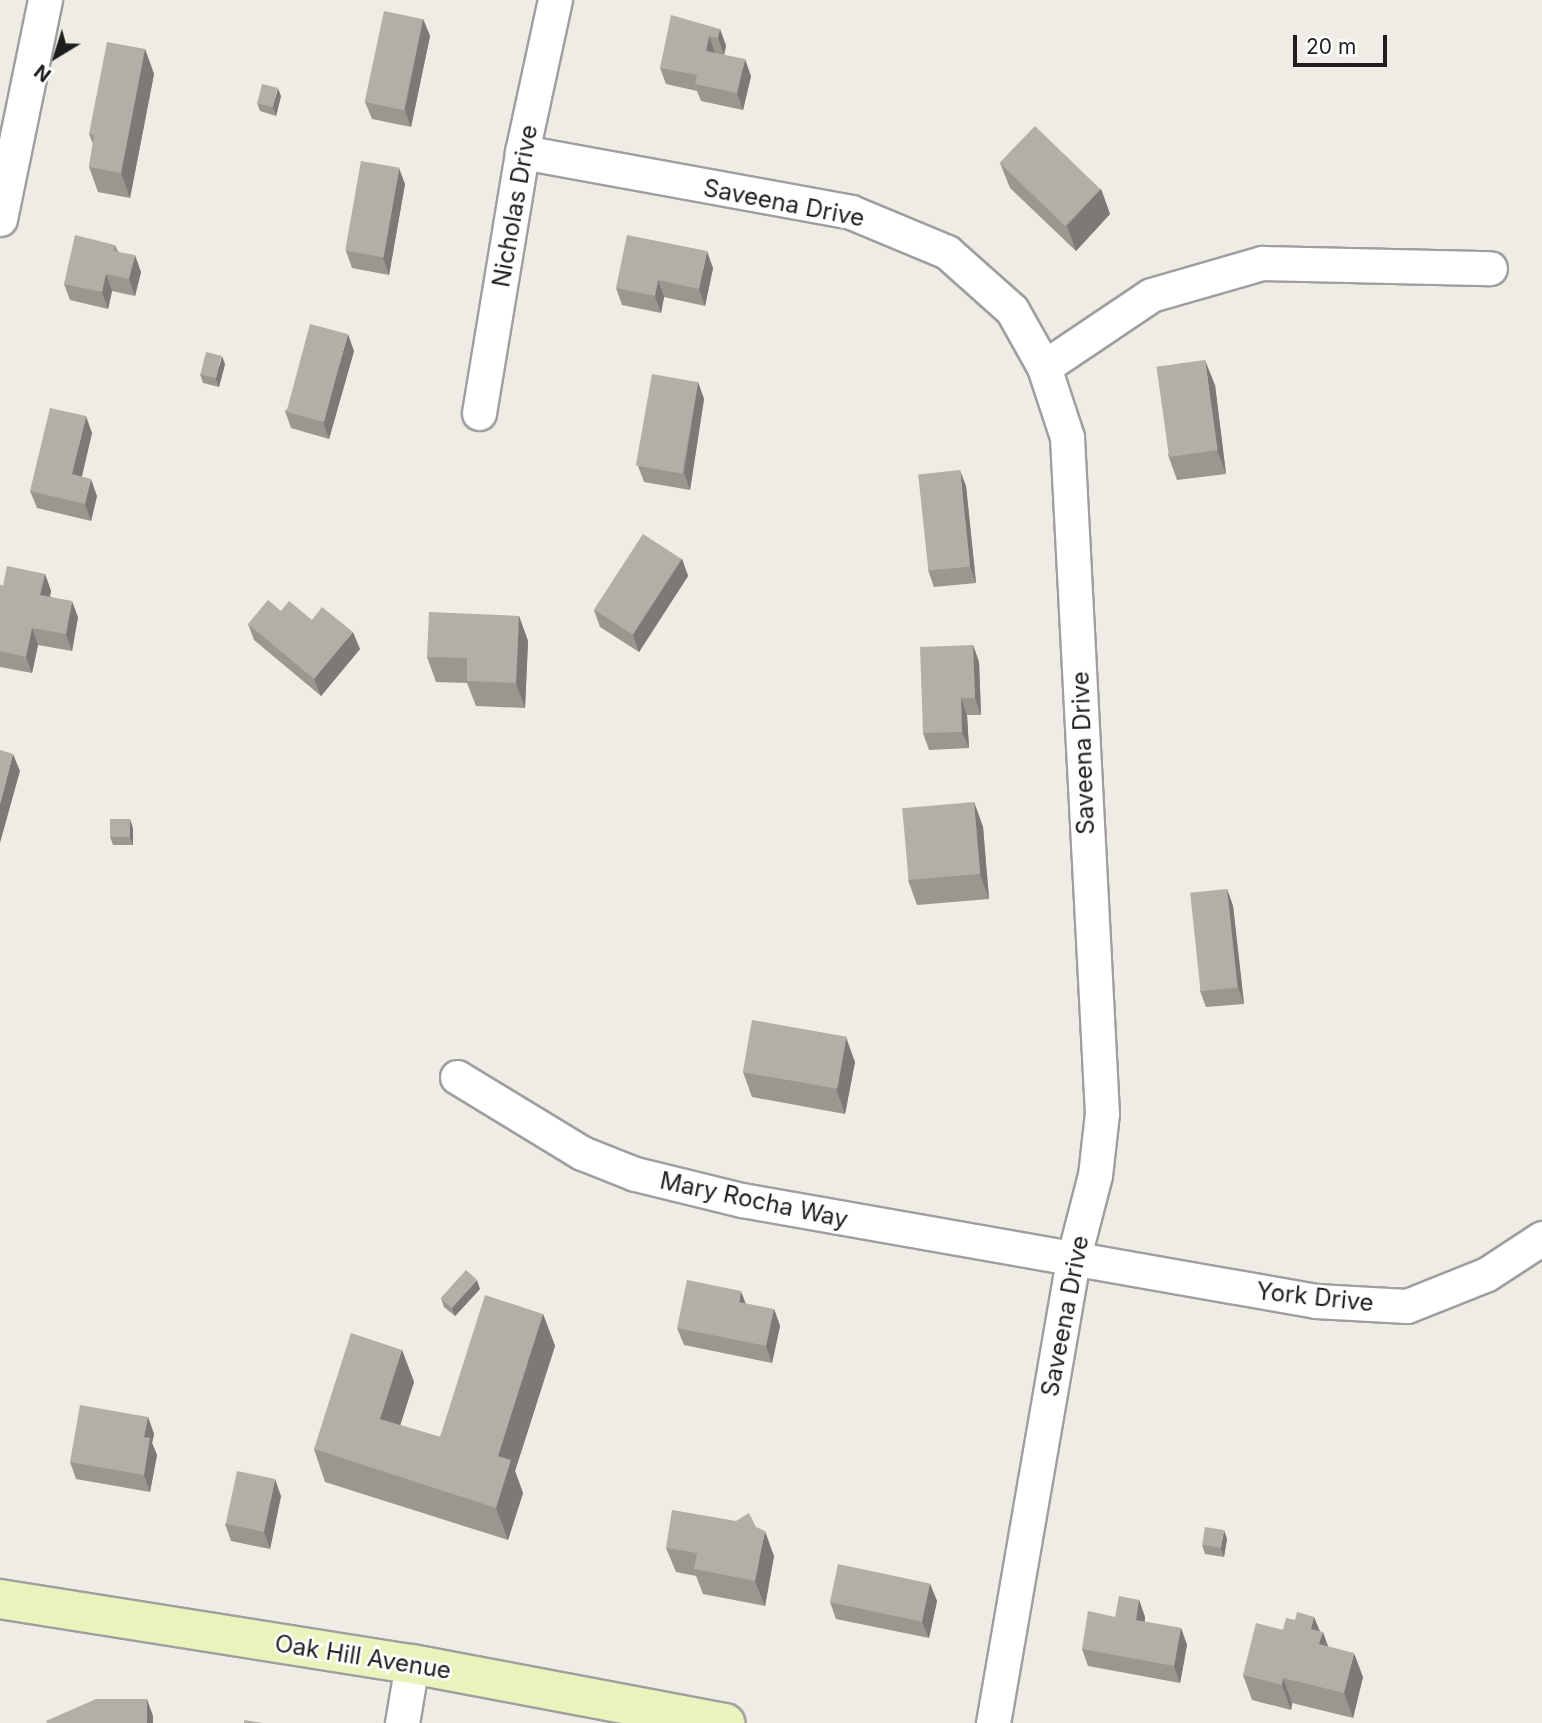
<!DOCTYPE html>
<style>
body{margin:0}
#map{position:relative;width:1542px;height:1723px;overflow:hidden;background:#eeece4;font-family:Inter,sans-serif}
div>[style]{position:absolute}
.roads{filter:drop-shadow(2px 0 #9f9f9f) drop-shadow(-2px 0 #9f9f9f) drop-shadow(0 2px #9f9f9f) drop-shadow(0 -2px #9f9f9f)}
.minor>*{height:33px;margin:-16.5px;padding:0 16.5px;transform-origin:16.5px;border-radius:16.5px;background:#fff}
.secondary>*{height:38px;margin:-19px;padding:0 19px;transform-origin:19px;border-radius:19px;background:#e8f4bc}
.wall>*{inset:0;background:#9a9690}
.shaded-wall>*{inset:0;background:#7d7a75}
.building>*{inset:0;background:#b3aea7;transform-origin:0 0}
span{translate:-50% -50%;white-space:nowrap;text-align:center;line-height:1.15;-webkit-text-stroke:5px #fff;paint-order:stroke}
.street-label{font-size:24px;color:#1e1e1e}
.north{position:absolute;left:21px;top:21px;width:70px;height:70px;-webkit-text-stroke:5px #fff;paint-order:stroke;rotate:218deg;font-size:19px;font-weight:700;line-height:28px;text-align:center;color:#1e1e1e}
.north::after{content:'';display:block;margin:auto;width:24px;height:32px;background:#1e1e1e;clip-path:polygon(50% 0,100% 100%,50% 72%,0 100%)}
.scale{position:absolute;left:1293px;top:35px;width:94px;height:32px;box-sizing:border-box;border:4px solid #1e1e1e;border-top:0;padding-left:9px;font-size:21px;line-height:24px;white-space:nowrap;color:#1e1e1e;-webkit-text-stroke:5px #fff;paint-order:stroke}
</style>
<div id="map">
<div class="roads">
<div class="minor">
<div style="left:522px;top:152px;width:334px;rotate:10.3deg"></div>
<div style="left:851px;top:212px;width:104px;rotate:22.6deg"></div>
<div style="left:947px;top:252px;width:87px;rotate:41.7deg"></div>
<div style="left:1012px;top:310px;width:65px;rotate:60.7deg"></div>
<div style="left:1044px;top:367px;width:74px;rotate:71.8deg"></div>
<div style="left:1067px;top:437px;width:677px;rotate:87.04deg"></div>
<div style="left:1102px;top:1113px;width:62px;rotate:96.4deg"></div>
<div style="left:1095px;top:1175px;width:88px;rotate:104.5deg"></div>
<div style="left:1073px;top:1260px;width:470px;rotate:99.8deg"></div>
<div style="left:0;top:219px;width:224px;rotate:-78.4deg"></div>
<div style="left:1044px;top:367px;width:129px;rotate:-33.9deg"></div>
<div style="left:1151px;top:295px;width:116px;rotate:-16.1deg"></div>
<div style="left:1262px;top:263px;width:228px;rotate:1.3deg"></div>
<div style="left:479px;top:413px;width:265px;rotate:-80.6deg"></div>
<div style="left:522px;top:152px;width:156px;rotate:-77.8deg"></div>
<div style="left:457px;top:1077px;width:146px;rotate:31.3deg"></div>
<div style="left:582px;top:1153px;width:57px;rotate:21.6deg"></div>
<div style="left:635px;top:1174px;width:110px;rotate:13.7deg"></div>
<div style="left:742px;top:1200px;width:583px;rotate:9.98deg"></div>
<div style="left:1316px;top:1301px;width:91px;rotate:3.1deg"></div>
<div style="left:1407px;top:1306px;width:86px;rotate:-21.8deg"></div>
<div style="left:1487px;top:1274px;width:66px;rotate:-33.2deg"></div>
<div style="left:402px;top:1723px;width:60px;rotate:-80.4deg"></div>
</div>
<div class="secondary">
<div style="left:0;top:1599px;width:417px;rotate:9deg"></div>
<div style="left:412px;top:1664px;width:319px;rotate:10.7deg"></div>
</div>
</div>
<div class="wall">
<div style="clip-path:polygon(423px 19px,430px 36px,411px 127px,372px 119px,365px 102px)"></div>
<div style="clip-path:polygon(720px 29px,726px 46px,724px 55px,751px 76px,743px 110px,701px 101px,697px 91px,666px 84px,660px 68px)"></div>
<div style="clip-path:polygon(145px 49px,154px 74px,130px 198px,98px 192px,89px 167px,93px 144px,89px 134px)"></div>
<div style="clip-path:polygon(281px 96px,276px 116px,260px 111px,257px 103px)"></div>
<div style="clip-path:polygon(1000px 163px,1101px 189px,1110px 214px,1076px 251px,1010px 188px)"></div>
<div style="clip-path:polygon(405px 184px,389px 275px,352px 268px,346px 251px)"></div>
<div style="clip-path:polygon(115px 245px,118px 251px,141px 272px,135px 296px,112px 291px,108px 309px,70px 300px,64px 284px)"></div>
<div style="clip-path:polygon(713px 268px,705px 306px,664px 297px,661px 313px,622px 305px,616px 288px)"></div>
<div style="clip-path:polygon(354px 351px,329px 439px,291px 428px,285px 411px)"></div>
<div style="clip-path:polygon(225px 364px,219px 387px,203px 383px,200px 374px)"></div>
<div style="clip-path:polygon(698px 382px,704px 399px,690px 490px,644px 482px,638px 466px)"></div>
<div style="clip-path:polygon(1215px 385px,1226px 474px,1177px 480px,1168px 455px)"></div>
<div style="clip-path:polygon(92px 433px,82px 477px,97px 496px,91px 521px,37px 508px,30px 491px)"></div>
<div style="clip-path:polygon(966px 486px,976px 583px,934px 587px,928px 570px)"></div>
<div style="clip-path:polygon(682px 559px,688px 576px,639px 652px,600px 627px,594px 610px)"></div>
<div style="clip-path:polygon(45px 574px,51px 591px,50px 596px,78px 617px,72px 651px,38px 645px,32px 673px,0 667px,0 585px,3px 586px)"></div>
<div style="clip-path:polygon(281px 611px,312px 620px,360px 649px,321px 696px,254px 640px,248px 624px)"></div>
<div style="clip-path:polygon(519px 616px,528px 641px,525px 708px,476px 706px,467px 683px,436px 682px,427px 657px)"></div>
<div style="clip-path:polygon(973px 645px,979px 662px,981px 715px,967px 715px,969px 748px,929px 750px,923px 733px)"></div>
<div style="clip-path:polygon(974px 802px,983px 827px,989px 899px,917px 905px,908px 880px)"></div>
<div style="clip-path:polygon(133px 828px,133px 845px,113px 845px,110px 837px)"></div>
<div style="clip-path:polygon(1227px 889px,1233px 906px,1244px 1004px,1206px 1007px,1200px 991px)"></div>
<div style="clip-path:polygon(855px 1062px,845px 1114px,752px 1097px,743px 1072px)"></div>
<div style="clip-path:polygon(480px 1289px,455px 1316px,444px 1307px,441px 1298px)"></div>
<div style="clip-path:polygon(774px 1309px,780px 1326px,772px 1363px,684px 1345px,677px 1328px)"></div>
<div style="clip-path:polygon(543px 1314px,555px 1346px,515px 1471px,523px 1493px,508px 1540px,325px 1482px,314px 1449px,402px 1350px,414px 1382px,400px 1425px,440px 1437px)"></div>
<div style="clip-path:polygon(148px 1417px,154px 1434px,152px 1443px,157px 1455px,150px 1492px,76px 1479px,70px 1462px)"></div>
<div style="clip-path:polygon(281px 1496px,270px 1549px,231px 1541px,225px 1524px)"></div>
<div style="clip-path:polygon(736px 1521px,756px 1527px,774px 1556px,765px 1606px,703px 1594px,696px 1576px,676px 1572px,666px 1548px)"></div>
<div style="clip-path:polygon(1227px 1539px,1224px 1557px,1205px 1554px,1202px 1545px)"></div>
<div style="clip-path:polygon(930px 1584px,937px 1601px,929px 1638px,836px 1619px,830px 1602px)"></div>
<div style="clip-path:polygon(1139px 1600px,1145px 1617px,1145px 1622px,1181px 1628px,1187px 1645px,1180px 1683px,1088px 1666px,1082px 1649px,1115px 1617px)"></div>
<div style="clip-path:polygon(1314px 1617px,1320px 1631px,1328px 1647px,1363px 1677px,1353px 1718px,1292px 1703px,1291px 1710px,1252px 1700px,1243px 1675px,1283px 1630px,1295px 1620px)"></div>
</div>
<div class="shaded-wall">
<div style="clip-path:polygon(423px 19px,430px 36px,411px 127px,405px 110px)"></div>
<div style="clip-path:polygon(720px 29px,726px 46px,724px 55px,718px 38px)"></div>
<div style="clip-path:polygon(709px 36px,715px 53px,706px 51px)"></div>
<div style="clip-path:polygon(145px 49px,154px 74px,130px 198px,121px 173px)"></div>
<div style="clip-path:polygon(745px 59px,751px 76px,743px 110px,737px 93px)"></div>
<div style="clip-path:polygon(278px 88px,281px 96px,276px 116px,273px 107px)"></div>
<div style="clip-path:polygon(399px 168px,405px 184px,389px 275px,383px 258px)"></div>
<div style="clip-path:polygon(1101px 189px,1110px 214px,1076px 251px,1067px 226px)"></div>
<div style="clip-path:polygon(707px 251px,713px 268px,705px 306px,699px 289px)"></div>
<div style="clip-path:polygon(135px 255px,141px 272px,135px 296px,129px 279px)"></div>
<div style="clip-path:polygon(106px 274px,112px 291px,108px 309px,102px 292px)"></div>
<div style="clip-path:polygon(658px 280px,664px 297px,661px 313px,655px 296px)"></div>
<div style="clip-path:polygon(348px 334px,354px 351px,329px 439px,323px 422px)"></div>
<div style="clip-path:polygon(222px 356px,225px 364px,219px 387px,216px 379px)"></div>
<div style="clip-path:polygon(1205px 360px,1215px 385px,1226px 474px,1217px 450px)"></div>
<div style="clip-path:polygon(698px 382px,704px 399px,690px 490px,684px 473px)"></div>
<div style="clip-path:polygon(86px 416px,92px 433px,78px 491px,72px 474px)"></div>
<div style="clip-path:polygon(960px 470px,966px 486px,976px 583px,970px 566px)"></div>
<div style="clip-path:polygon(91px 479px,97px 496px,91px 521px,85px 504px)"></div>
<div style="clip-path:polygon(682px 559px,688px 576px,639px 652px,633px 635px)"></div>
<div style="clip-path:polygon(45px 574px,51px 591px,47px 611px,40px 595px)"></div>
<div style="clip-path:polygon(72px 601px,78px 617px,72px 651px,66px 634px)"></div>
<div style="clip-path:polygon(519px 616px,528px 641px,525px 708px,516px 683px)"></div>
<div style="clip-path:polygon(32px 628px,38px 645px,32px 673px,26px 657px)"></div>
<div style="clip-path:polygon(353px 632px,360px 649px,321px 696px,314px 679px)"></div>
<div style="clip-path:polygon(973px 645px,979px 662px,981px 715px,975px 698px)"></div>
<div style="clip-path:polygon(961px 698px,967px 715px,969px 748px,962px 732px)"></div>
<div style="clip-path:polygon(13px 754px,20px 771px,0 843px,0 804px)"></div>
<div style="clip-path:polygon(974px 802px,983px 827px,989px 899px,980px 874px)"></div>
<div style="clip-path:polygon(130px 819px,133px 828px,133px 845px,130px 837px)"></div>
<div style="clip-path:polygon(1227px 889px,1233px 906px,1244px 1004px,1238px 987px)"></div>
<div style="clip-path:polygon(846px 1037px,855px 1062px,845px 1114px,836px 1089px)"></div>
<div style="clip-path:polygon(477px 1280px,480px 1289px,455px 1316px,452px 1308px)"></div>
<div style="clip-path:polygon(741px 1291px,747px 1307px,739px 1302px)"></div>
<div style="clip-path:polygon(774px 1309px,780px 1326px,772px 1363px,766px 1346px)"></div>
<div style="clip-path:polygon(543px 1314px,555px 1346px,515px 1471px,523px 1493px,508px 1540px,496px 1508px,498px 1456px)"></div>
<div style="clip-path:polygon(402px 1350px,414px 1382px,392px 1451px,380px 1419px)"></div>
<div style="clip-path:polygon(148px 1417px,154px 1434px,152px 1443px,157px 1455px,150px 1492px,144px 1475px,144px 1437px)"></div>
<div style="clip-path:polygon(275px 1479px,281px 1496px,270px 1549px,264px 1532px)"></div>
<div style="clip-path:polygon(1224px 1530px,1227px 1539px,1224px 1557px,1221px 1548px)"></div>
<div style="clip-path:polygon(765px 1531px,774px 1556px,765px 1606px,755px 1581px)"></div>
<div style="clip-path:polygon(930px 1584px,937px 1601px,929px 1638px,922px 1622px)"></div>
<div style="clip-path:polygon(1139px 1600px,1145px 1617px,1142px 1637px,1136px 1620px)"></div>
<div style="clip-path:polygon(1314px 1617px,1321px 1636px,1323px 1632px,1332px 1657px,1328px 1669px,1311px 1629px)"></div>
<div style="clip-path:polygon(1181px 1628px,1187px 1645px,1180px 1683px,1174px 1666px)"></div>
<div style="clip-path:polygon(1354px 1653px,1363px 1677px,1353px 1718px,1344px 1693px)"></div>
<div style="clip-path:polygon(1283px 1678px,1292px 1703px,1291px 1710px,1282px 1685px)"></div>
<div style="clip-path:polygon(147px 1699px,153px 1716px,153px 1723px,147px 1723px)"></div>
</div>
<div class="building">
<div style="left:384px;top:11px;width:40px;height:93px;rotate:12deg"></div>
<div style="clip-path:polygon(671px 15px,720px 29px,718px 38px,709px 36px,706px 51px,745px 59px,737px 93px,695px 84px,697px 75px,660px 68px)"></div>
<div style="clip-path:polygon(107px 42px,145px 49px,121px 173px,89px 167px,94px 135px,89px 134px)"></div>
<div style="left:262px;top:84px;width:16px;height:20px;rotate:14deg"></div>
<div style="left:1035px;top:126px;width:91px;height:51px;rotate:44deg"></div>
<div style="left:361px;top:161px;width:39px;height:91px;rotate:10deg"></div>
<div style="clip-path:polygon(75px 235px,115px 245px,113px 251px,135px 255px,129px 279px,106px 274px,102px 292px,64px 284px)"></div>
<div style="clip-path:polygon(627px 235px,707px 251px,699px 289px,658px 280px,655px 296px,616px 288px)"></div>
<div style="left:310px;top:324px;width:39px;height:91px;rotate:15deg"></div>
<div style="left:206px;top:352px;width:16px;height:23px;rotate:14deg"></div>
<div style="left:1205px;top:360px;width:91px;height:49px;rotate:82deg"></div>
<div style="left:652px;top:374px;width:47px;height:93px;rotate:10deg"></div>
<div style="clip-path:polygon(50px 408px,86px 416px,72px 474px,91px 479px,85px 504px,30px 491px)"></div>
<div style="left:960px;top:470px;width:97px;height:42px;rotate:84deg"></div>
<div style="left:643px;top:534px;width:46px;height:90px;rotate:33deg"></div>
<div style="clip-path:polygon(7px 566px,45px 574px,40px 595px,72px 601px,66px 634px,32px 628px,26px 657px,0 651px,0 585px,3px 586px)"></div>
<div style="clip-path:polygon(268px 600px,281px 611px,289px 601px,312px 620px,322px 607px,353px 632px,314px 679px,248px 624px)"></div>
<div style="clip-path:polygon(429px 612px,519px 616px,516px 683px,467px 681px,467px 658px,427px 657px)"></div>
<div style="clip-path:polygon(973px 645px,975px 698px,961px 698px,962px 732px,923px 733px,920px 647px)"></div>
<div style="clip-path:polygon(0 750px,13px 754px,0 804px)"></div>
<div style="left:974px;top:802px;width:72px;height:72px;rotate:85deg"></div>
<div style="left:110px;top:819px;width:20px;height:18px"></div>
<div style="left:1227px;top:889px;width:99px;height:37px;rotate:84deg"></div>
<div style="left:752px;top:1020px;width:96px;height:53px;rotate:10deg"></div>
<div style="left:466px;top:1270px;width:15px;height:38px;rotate:42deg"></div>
<div style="clip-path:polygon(687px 1280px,741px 1291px,739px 1302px,774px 1309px,766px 1346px,677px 1328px)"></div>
<div style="clip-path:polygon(485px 1295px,543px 1314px,498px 1456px,511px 1460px,496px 1508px,314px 1449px,351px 1333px,402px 1350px,380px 1419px,440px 1437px)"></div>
<div style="clip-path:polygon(80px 1405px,148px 1417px,144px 1437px,150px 1438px,144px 1475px,70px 1462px)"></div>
<div style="left:237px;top:1471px;width:39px;height:54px;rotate:12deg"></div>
<div style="clip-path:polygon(672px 1510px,736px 1521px,749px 1513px,756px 1527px,765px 1531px,755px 1581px,694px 1569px,697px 1553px,666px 1548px)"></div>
<div style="left:1205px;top:1527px;width:19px;height:18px;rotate:9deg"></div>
<div style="left:838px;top:1564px;width:94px;height:39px;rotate:12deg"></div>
<div style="clip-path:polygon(1119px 1596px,1139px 1600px,1136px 1620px,1181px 1628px,1174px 1666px,1082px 1649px,1088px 1611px,1115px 1617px)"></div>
<div style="clip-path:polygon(1297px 1612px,1314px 1617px,1311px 1629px,1323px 1632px,1319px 1644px,1354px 1653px,1344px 1693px,1283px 1678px,1282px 1685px,1243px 1675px,1256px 1623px,1283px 1630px,1286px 1618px,1295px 1620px)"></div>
<div style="clip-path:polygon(96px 1699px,147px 1699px,147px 1723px,47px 1723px,46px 1721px)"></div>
<div style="clip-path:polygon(244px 1720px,263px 1723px,244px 1723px)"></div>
</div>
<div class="street-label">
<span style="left:784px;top:203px;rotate:11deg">Saveena Drive</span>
<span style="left:515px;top:206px;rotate:-80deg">Nicholas Drive</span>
<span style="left:1083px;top:753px;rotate:-92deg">Saveena Drive</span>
<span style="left:754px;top:1200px;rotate:12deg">Mary Rocha Way</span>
<span style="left:1315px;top:1297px;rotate:6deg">York Drive</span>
<span style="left:1065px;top:1316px;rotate:-79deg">Saveena Drive</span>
<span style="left:363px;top:1657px;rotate:9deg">Oak Hill Avenue</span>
</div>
<div class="north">N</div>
<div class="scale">20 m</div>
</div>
